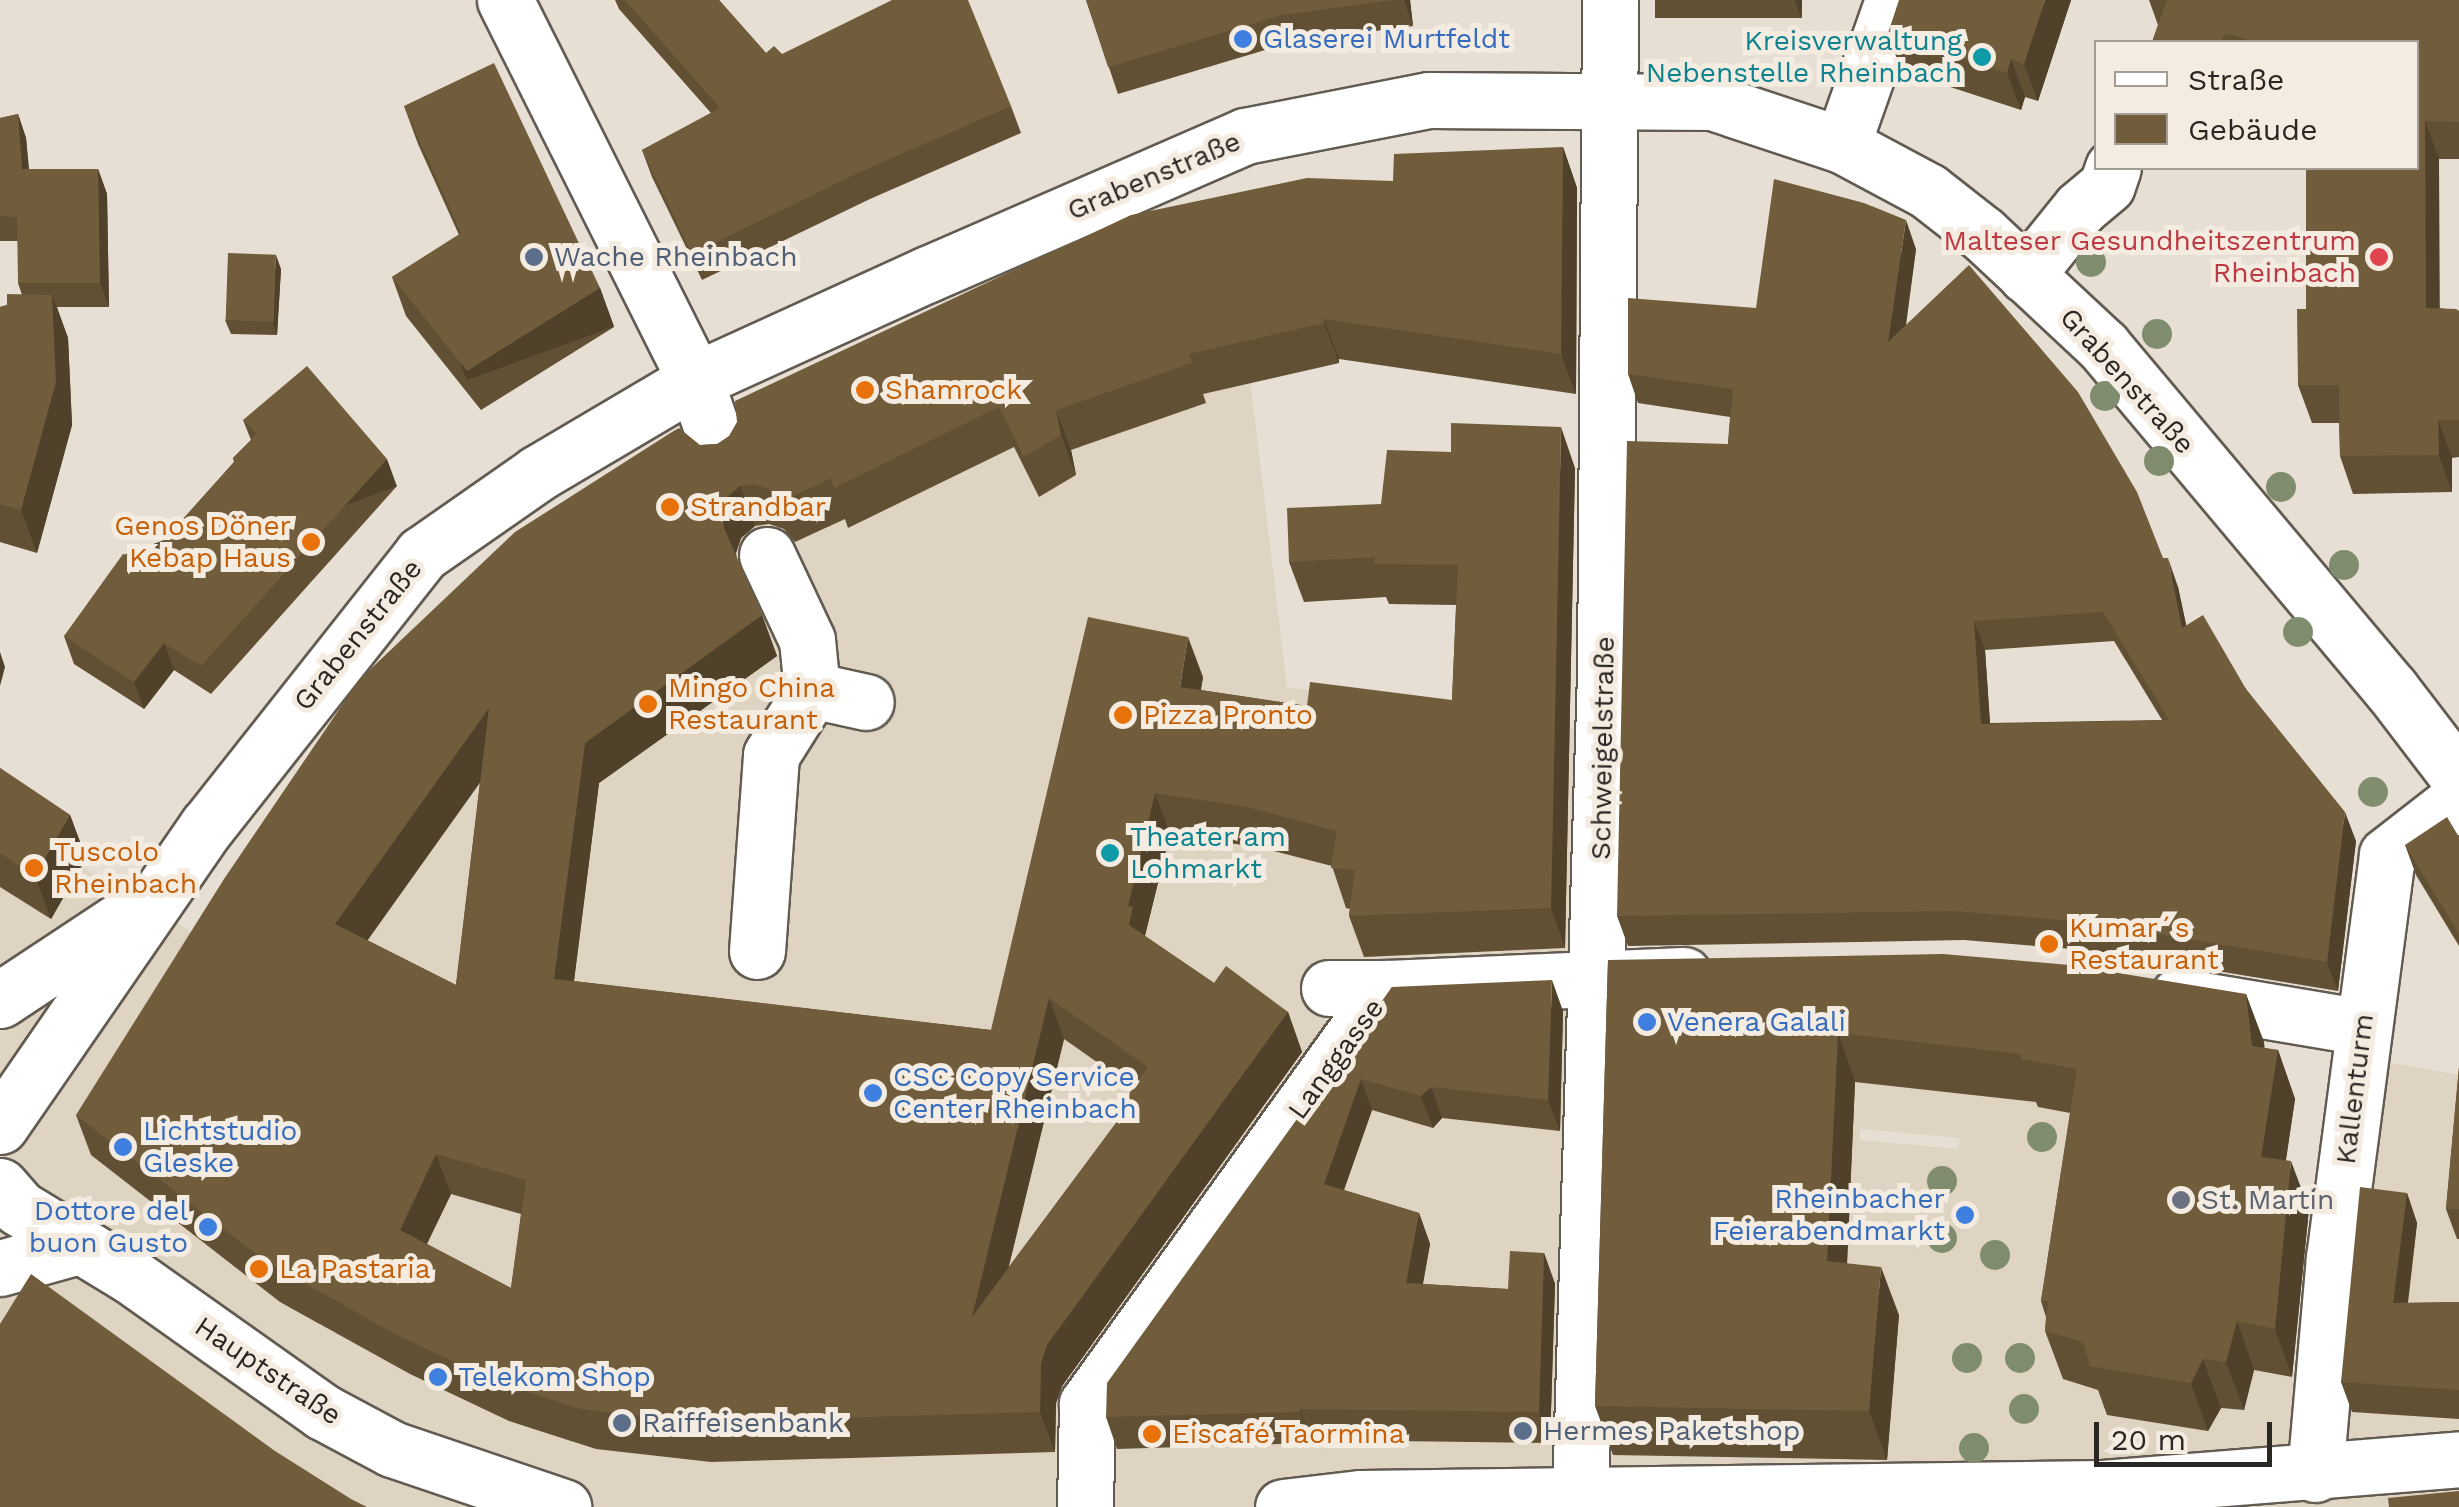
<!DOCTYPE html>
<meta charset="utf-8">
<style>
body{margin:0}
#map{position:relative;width:2459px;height:1507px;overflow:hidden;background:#e7dfd4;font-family:"Work Sans",sans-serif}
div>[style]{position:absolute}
.built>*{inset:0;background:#dfd4c2}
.roads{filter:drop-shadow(2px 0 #615b51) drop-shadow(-2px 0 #615b51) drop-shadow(0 2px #615b51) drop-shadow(0 -2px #615b51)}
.minor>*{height:55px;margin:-27.5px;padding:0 27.5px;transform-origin:27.5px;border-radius:27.5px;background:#fff}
.major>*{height:55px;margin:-27.5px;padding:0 27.5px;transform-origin:27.5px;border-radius:27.5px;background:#fff}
.trees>*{width:30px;height:30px;margin:-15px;border-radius:50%;background:#7f8d6e}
.wall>*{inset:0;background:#615034;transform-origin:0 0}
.shaded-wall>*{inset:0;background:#4f412a;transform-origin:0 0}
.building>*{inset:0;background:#715d3c;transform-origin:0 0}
.dots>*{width:28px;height:28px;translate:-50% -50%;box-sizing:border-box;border:5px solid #f4ece1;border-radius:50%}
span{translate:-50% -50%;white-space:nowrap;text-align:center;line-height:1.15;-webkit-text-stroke:10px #f4ece1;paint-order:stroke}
.shop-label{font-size:28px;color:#366cbe}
.left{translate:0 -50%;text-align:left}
.right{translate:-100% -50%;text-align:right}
.culture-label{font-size:28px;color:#0d838f}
.street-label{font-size:28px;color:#2a2723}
.health-label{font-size:28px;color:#be3a42}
.service-label{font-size:28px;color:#4e5e75}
.food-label{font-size:28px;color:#c56008}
.worship-label{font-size:28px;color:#5b616d}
.legend{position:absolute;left:2094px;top:40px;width:325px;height:130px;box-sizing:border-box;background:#f4ece1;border:2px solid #a39d95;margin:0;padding:12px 18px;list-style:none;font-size:30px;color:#2a2723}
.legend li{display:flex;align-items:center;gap:20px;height:50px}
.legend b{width:50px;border:2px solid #a39d95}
.scale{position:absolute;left:2094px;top:1422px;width:178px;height:45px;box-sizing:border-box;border:5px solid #2a2723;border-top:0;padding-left:12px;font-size:30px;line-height:35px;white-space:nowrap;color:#2a2723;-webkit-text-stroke:8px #f4ece1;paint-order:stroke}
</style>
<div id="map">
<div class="built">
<div style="clip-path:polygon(evenodd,1230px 212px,1287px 687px,1596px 731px,1583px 992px,2041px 1085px,2039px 1107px,2094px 1118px,2221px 1408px,2244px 1410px,2254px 1370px,2303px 1380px,2290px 1455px,1899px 1468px,1890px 1463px,1888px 1477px,2299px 1463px,2347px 1055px,2459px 1075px,2459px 1507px,0 1507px,0 819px,204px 939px,454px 608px,1230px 212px,1860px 1129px,1960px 1138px,1958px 1149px,1860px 1140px,1860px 1129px)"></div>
</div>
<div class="roads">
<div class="minor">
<div style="left:505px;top:0;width:425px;rotate:63.4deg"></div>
<div style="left:695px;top:380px;width:79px;rotate:70.9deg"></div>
<div style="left:1842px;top:145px;width:154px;rotate:-70.6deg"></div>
<div style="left:2026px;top:275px;width:86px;rotate:-51.1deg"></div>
<div style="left:2080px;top:208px;width:35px;rotate:-40deg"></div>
<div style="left:2107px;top:185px;width:18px;rotate:-71deg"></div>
<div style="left:812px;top:690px;width:55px;rotate:12.5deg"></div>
<div style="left:757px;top:951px;width:196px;rotate:-85.9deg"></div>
<div style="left:771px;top:755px;width:77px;rotate:-57.8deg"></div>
<div style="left:812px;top:690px;width:50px;rotate:-95.7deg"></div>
<div style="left:807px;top:640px;width:94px;rotate:-115.2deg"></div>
<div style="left:1329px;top:988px;width:58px"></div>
<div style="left:2178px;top:996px;width:188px;rotate:9.5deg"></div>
<div style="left:2315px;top:1474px;width:217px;rotate:-85deg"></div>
<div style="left:2334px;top:1258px;width:406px;rotate:-82.5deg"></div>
<div style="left:2387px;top:855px;width:91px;rotate:-37.9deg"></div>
<div style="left:1580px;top:1496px;width:824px;rotate:-88.26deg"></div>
<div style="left:1605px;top:672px;width:672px;rotate:-89.57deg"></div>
<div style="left:1085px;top:1507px;width:103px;rotate:-88.9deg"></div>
<div style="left:1087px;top:1404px;width:513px;rotate:-54.2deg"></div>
<div style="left:1387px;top:988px;width:297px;rotate:-2.5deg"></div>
</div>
<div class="major">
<div style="left:0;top:1000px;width:170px;rotate:-33.5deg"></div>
<div style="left:0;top:1126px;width:366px;rotate:-55.4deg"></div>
<div style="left:208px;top:825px;width:345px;rotate:-51.7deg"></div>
<div style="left:422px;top:554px;width:141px;rotate:-34.9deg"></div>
<div style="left:538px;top:473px;width:182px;rotate:-30.6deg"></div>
<div style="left:695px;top:380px;width:256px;rotate:-24.5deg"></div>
<div style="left:928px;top:274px;width:346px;rotate:-23.5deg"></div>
<div style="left:1245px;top:136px;width:187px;rotate:-11.1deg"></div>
<div style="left:1429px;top:100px;width:283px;rotate:0.4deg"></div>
<div style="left:1712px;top:102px;width:137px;rotate:18.3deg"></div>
<div style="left:1842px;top:145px;width:98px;rotate:28.1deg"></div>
<div style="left:1928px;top:191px;width:70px;rotate:38deg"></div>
<div style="left:1983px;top:234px;width:164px;rotate:43deg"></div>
<div style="left:2103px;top:346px;width:448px;rotate:50deg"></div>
<div style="left:2391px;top:689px;width:112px;rotate:52.6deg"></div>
<div style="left:0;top:1186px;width:29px;rotate:49deg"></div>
<div style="left:19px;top:1208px;width:131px;rotate:31.3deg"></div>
<div style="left:131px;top:1276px;width:235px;rotate:35.3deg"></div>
<div style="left:323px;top:1412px;width:78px;rotate:28.2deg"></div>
<div style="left:392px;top:1449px;width:181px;rotate:18.7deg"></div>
<div style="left:0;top:1268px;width:82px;rotate:-15.6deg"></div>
<div style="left:1283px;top:1507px;width:79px;rotate:-6.6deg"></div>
<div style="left:1361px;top:1498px;width:741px;rotate:-0.77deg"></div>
<div style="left:2102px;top:1488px;width:358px;rotate:-4.6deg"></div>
</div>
</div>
<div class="trees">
<div style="left:2091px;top:262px"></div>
<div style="left:2157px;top:334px"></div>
<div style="left:2105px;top:396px"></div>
<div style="left:2159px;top:461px"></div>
<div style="left:2281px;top:487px"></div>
<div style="left:2344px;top:565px"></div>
<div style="left:2298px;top:632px"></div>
<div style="left:2373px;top:792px"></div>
<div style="left:2042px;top:1137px"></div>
<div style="left:1942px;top:1181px"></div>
<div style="left:1942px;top:1238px"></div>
<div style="left:1995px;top:1255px"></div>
<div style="left:1967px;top:1358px"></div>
<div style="left:2020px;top:1358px"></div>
<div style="left:2024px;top:1409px"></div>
<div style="left:1974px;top:1448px"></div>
</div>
<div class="wall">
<div style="clip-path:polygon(615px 0,719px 0,766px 53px,782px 54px,1011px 106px,1021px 133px,870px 199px,702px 280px,652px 177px,642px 150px,711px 113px,619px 9px)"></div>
<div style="clip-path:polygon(1086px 0,1410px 0,1413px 26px,1292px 42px,1118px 94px)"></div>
<div style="left:1655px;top:0;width:147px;height:18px"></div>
<div style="clip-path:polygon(2071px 0,2038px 101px,2025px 97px,2021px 110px,1901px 71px,1888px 33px)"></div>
<div style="clip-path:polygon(2149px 0,2459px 0,2459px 159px,2439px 159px,2439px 308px,2459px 311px,2459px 457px,2452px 458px,2452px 492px,2353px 494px,2340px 456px,2339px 423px,2312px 423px,2298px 385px,2306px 309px,2416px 42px,2152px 42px,2158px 25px)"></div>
<div style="clip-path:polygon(404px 106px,600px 288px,614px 327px,481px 410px,406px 316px,392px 277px,459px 235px,418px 144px)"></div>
<div style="clip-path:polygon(18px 114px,26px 138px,29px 169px,98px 169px,107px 194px,109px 307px,57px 307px,68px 338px,72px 425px,37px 553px,0 542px,0 307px,7px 305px,22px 295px,18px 283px,18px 241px,0 241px,0 118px)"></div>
<div style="clip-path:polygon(evenodd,1563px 147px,1577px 188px,1576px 394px,1339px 359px,1339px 363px,1203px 394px,1206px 403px,1071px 450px,1076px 475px,1039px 497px,1014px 447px,848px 528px,845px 519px,795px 542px,784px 529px,769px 524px,755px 526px,741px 538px,736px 553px,736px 557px,762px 615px,777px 656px,599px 783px,574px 981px,991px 1030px,1203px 677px,1201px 690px,1307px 706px,1452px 700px,1456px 605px,1389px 604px,1386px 597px,1304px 602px,1289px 562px,1381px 504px,1575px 468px,1565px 948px,1364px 957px,1349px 916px,1350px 909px,1346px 908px,1332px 866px,1262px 848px,1170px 834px,1145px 936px,1214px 983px,1288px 1012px,1302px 1052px,1062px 1386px,1056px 1403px,1055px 1452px,711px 1462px,596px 1449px,509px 1421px,410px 1374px,280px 1302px,91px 1155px,76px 1115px,700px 445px,717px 444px,1393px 181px,1563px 147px,480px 782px,456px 985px,367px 940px,480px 782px,1563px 147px,1064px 1039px,1134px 1088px,1121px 1105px,1124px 1112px,1008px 1268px,1064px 1039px,1563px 147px,451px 1194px,521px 1214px,511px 1288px,427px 1244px,451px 1194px)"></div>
<div style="clip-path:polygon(evenodd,1916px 249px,1906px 326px,2163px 558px,2178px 587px,2186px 625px,2246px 689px,2356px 841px,2338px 991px,2096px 951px,1964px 940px,1628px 946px,1617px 916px,1728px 444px,1730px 417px,1638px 403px,1628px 374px,1756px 308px,1916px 249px,2114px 641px,2162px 720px,1990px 723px,1985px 650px,2114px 641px)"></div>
<div style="clip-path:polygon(281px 269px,277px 335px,231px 334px,225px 320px)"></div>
<div style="clip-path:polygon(243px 420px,397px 486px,211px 694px,174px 670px,144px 709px,74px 664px,64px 636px,148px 558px,234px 462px,233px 458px,251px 440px)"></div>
<div style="clip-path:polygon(0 768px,70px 815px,86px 858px,51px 919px,0 887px)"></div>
<div style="clip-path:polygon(2459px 837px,2459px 946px,2416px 875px,2405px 845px)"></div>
<div style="clip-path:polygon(1608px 960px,2246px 994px,2264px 1048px,2278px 1050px,2295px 1099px,2286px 1160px,2309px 1209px,2292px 1377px,2254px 1370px,2244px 1410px,2221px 1408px,2208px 1431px,2107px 1415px,2098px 1390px,2063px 1379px,2045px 1331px,2046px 1317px,2041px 1301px,2070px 1113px,2038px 1107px,2036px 1102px,1855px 1082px,1847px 1263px,1899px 1315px,1887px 1460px,1613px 1455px,1595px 1406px)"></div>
<div style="clip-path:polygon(1392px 987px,1563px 1011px,1560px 1131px,1442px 1118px,1433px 1128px,1372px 1110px,1344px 1190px,1419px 1213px,1430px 1244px,1423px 1284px,1508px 1289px,1544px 1253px,1555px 1284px,1550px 1443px,1311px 1440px,1311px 1443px,1117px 1449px,1106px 1417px)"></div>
<div style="clip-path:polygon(2459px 1067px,2459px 1239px,2457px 1239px,2446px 1209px)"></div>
<div style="clip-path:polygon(2407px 1193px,2417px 1223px,2408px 1303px,2459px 1302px,2459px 1419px,2352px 1412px,2341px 1382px)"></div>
</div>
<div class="shaded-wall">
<div style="clip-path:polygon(1404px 0,1410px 0,1413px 26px)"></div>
<div style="clip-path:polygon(1795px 0,1802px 0,1801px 17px)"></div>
<div style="clip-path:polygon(2045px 0,2071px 0,2038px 101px,2024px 64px)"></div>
<div style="clip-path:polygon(2011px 59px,2025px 97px,2021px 110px,2007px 73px)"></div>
<div style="clip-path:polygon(18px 114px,26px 138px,31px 194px,22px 169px)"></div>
<div style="clip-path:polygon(2425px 121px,2439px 159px,2440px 346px,2426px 308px)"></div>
<div style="clip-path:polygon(1563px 147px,1577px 188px,1576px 394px,1561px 354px)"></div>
<div style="clip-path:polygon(98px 169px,107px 194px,109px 307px,100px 283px)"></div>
<div style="clip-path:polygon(1906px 220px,1916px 249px,1899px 371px,1888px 342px)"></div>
<div style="clip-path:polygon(276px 255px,281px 269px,277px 335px,272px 320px)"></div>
<div style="left:600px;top:288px;width:41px;height:157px;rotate:70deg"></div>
<div style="clip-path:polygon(52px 295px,68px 338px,72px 425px,37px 553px,21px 510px)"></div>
<div style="clip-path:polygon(1324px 319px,1339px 359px,1339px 363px,1324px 323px)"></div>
<div style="clip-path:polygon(1056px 410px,1071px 450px,1076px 475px,1061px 435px)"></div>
<div style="clip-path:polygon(2438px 420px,2452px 458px,2452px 492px,2439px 455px)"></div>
<div style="clip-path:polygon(1561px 427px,1575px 468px,1565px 948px,1551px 908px)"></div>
<div style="left:387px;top:459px;width:29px;height:278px;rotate:70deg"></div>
<div style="clip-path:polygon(740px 486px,755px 526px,741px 538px,736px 553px,738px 569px,724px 528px,721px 513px,726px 498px)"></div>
<div style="clip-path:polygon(2168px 558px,2178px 587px,2193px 657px,2182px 628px)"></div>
<div style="clip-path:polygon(762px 615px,777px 656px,599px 783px,569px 1020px,554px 979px,585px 743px)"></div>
<div style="clip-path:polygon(1974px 621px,1985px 650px,1992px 753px,1981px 724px)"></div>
<div style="clip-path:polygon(1188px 637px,1203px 677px,1194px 727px,1180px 687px)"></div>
<div style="clip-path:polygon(164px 643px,174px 670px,144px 709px,134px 682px)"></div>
<div style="clip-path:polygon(0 652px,5px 667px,0 686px)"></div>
<div style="clip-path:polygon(489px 708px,504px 749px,350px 965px,335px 924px)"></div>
<div style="clip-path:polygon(1155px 793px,1170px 834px,1144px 939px,1129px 925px,1128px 906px)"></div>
<div style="clip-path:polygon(2345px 812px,2356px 841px,2338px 991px,2327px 962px)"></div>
<div style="clip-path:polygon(70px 815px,86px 858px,51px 919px,35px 876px)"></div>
<div style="clip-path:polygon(1552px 980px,1563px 1011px,1560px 1131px,1548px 1100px)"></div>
<div style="clip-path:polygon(2246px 994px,2264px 1042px,2269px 1094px,2252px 1046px)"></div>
<div style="clip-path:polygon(1049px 998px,1064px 1039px,987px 1357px,972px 1317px)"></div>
<div style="clip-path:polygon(1288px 1012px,1302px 1052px,1062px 1386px,1056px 1403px,1055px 1452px,1040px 1412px,1041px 1363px,1047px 1345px)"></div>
<div style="clip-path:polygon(1838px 1033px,1855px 1082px,1845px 1309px,1827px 1261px)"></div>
<div style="clip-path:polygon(2278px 1050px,2295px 1099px,2279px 1205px,2261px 1157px)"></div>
<div style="clip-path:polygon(1361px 1079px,1372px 1110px,1335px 1215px,1324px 1184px)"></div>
<div style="clip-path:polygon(1431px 1087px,1442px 1118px,1433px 1128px,1421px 1096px)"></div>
<div style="clip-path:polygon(436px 1154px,451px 1194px,414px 1270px,400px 1230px)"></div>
<div style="clip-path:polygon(2291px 1161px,2309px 1209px,2292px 1377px,2275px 1329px)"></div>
<div style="clip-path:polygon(2407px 1193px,2417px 1223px,2404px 1333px,2393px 1303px)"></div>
<div style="clip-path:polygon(1419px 1213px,1430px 1244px,1417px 1315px,1406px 1283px)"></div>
<div style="clip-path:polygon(1544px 1253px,1555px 1284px,1550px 1443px,1539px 1412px)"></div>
<div style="clip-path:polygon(1881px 1267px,1899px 1315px,1887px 1460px,1869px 1411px)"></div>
<div style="clip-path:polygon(2237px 1321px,2254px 1370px,2244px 1410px,2226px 1362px)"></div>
<div style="clip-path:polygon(2203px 1359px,2221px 1408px,2208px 1431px,2191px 1383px)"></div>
<div style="clip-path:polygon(1300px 1409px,1311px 1440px,1311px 1443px,1300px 1412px)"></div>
</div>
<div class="building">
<div style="clip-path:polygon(625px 0,719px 0,766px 53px,774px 46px,782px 54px,892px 0,968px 0,1011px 106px,860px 172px,692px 254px,642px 150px,720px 108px)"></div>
<div style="clip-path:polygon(1086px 0,1394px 0,1282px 15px,1108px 67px)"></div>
<div style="clip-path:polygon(1899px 0,2045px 0,2024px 64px,2011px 59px,2007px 73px,1888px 33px)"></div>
<div style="clip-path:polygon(2167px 0,2459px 0,2459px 122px,2425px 121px,2426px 308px,2456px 309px,2459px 311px,2459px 420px,2438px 420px,2439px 455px,2340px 456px,2339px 385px,2298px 385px,2297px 309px,2306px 309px,2306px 168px,2416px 168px,2416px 42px,2255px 42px,2225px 33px,2221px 42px,2152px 42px)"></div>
<div style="clip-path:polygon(494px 63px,600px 288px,467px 371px,392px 277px,461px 233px,404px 106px)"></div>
<div style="clip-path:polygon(18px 114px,22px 169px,98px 169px,100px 283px,18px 283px,17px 217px,0 216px,0 118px)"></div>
<div style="clip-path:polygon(evenodd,1563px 147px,1561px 354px,1324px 319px,1324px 323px,1189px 354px,1192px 363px,1056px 410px,1061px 435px,1024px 457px,999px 407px,834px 488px,831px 478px,781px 502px,769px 489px,754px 484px,740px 486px,726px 498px,721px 513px,724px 528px,762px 615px,585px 743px,554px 979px,991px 1030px,1088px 617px,1188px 637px,1180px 687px,1307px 706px,1310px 682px,1452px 700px,1458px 565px,1374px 564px,1375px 557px,1289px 562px,1287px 508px,1381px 504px,1387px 450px,1451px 452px,1451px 423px,1561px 427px,1551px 908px,1349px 916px,1355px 870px,1331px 868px,1337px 831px,1247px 807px,1155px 793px,1128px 906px,1133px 907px,1129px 925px,1214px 983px,1226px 966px,1288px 1012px,1047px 1345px,1041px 1363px,1040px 1412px,696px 1422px,581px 1409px,495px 1381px,395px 1334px,265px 1261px,76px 1115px,224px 879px,359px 680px,515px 532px,672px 432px,679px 428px,700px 445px,717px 444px,729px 436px,737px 422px,735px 401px,1131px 215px,1307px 178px,1393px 181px,1394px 154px,1563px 147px,489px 708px,456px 985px,335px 924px,489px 708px,1563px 147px,1049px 998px,1148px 1067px,1121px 1105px,1126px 1110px,972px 1317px,1049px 998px,1563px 147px,436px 1154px,526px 1180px,511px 1288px,400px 1230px,436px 1154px)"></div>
<div style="clip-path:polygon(evenodd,1774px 179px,1864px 203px,1906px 220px,1888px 342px,1969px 265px,2078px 392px,2137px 492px,2163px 558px,2168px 558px,2182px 628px,2203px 615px,2246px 689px,2345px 812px,2327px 962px,2085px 922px,1954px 911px,1617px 916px,1627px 441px,1728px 444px,1733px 389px,1628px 374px,1628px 298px,1756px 308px,1774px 179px,2103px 612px,2169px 720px,1981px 724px,1974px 621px,2103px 612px)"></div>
<div style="left:228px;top:253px;width:48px;height:67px;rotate:2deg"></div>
<div style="clip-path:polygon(7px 294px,52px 295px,56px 382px,21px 510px,0 504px,0 307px,7px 305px)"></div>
<div style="clip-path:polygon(307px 366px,387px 459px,201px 666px,164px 643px,134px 682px,64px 636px,123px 554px,148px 558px,235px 461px,233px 458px,257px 434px,243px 420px)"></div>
<div style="clip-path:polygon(0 768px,70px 815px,35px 876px,0 853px)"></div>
<div style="clip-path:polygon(2447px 817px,2459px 837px,2459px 934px,2405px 845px)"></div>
<div style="clip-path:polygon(1943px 954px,2070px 965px,2246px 994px,2252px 1046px,2278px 1050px,2261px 1157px,2291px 1161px,2275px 1329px,2237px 1321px,2226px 1362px,2203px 1359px,2191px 1383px,2090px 1366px,2083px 1342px,2045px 1331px,2048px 1301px,2041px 1301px,2077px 1069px,2021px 1059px,2021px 1054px,1838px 1033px,1827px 1261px,1881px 1267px,1869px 1411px,1595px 1406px,1608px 960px)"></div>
<div style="clip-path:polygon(1552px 980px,1548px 1100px,1431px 1087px,1421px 1096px,1361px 1079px,1324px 1184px,1419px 1213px,1406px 1283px,1508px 1289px,1510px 1251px,1544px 1253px,1539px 1412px,1300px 1409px,1300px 1412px,1106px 1417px,1107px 1383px,1392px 987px)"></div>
<div style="clip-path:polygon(2459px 1067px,2459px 1209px,2446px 1209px)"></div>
<div style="clip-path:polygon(2360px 1187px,2407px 1193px,2393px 1303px,2459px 1302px,2459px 1390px,2341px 1382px)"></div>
<div style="clip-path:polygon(31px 1274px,275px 1451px,351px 1499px,367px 1507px,0 1507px,0 1324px)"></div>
<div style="clip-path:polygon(2459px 1491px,2459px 1507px,2389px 1507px,2388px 1498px)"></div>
</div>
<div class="dots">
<div style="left:1243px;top:39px;background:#3f7fe0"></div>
<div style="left:1982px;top:57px;background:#0f9aa8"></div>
<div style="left:534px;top:257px;background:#5c6f8a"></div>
<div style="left:2379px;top:257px;background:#e0444e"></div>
<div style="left:865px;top:390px;background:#e8710a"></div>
<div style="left:670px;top:507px;background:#e8710a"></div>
<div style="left:311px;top:542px;background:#e8710a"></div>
<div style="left:648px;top:704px;background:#e8710a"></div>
<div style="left:1123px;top:715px;background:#e8710a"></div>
<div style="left:1110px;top:853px;background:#0f9aa8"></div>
<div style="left:34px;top:868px;background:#e8710a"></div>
<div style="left:2049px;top:944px;background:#e8710a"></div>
<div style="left:1647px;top:1022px;background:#3f7fe0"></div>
<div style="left:873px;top:1093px;background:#3f7fe0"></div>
<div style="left:123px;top:1147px;background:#3f7fe0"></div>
<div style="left:2181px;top:1200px;background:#6b7280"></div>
<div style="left:1965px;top:1215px;background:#3f7fe0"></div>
<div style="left:208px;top:1227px;background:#3f7fe0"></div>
<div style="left:259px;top:1269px;background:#e8710a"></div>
<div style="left:438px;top:1377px;background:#3f7fe0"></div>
<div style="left:622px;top:1423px;background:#5c6f8a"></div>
<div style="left:1523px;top:1431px;background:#5c6f8a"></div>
<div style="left:1152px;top:1434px;background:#e8710a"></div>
</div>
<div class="shop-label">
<span class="left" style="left:1263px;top:39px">Glaserei Murtfeldt</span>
<span class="left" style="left:1667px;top:1022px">Venera Galali</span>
<span class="left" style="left:893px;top:1093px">CSC Copy Service<br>Center Rheinbach</span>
<span class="left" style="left:143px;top:1147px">Lichtstudio<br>Gleske</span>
<span class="right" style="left:1945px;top:1215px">Rheinbacher<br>Feierabendmarkt</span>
<span class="right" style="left:188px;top:1227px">Dottore del<br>buon Gusto</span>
<span class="left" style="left:458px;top:1377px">Telekom Shop</span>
</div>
<div class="culture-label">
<span class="right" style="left:1962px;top:57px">Kreisverwaltung<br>Nebenstelle Rheinbach</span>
<span class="left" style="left:1130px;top:853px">Theater am<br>Lohmarkt</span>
</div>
<div class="street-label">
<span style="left:1154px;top:176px;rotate:-23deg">Grabenstraße</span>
<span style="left:2127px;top:381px;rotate:48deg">Grabenstraße</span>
<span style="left:358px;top:635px;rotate:-51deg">Grabenstraße</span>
<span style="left:1603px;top:748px;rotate:-89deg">Schweigelstraße</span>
<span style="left:1336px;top:1059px;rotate:-54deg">Langgasse</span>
<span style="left:2355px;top:1089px;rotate:-83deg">Kallenturm</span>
<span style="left:268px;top:1371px;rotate:34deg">Hauptstraße</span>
</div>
<div class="health-label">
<span class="right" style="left:2356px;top:257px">Malteser Gesundheitszentrum<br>Rheinbach</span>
</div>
<div class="service-label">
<span class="left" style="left:554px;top:257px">Wache Rheinbach</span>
<span class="left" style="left:642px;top:1423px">Raiffeisenbank</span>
<span class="left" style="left:1543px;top:1431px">Hermes Paketshop</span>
</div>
<div class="food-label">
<span class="left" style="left:885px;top:390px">Shamrock</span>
<span class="left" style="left:690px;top:507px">Strandbar</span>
<span class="right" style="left:291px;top:542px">Genos Döner<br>Kebap Haus</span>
<span class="left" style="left:668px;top:704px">Mingo China<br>Restaurant</span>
<span class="left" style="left:1143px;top:715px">Pizza Pronto</span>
<span class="left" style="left:54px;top:868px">Tuscolo<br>Rheinbach</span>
<span class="left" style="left:2069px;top:944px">Kumar´s<br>Restaurant</span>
<span class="left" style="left:279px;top:1269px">La Pastaria</span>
<span class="left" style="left:1172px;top:1434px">Eiscafé Taormina</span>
</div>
<div class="worship-label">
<span class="left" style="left:2201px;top:1200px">St. Martin</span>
</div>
<ul class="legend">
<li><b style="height:12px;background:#fff"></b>Straße</li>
<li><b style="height:28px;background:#715d3c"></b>Gebäude</li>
</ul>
<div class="scale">20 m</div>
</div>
